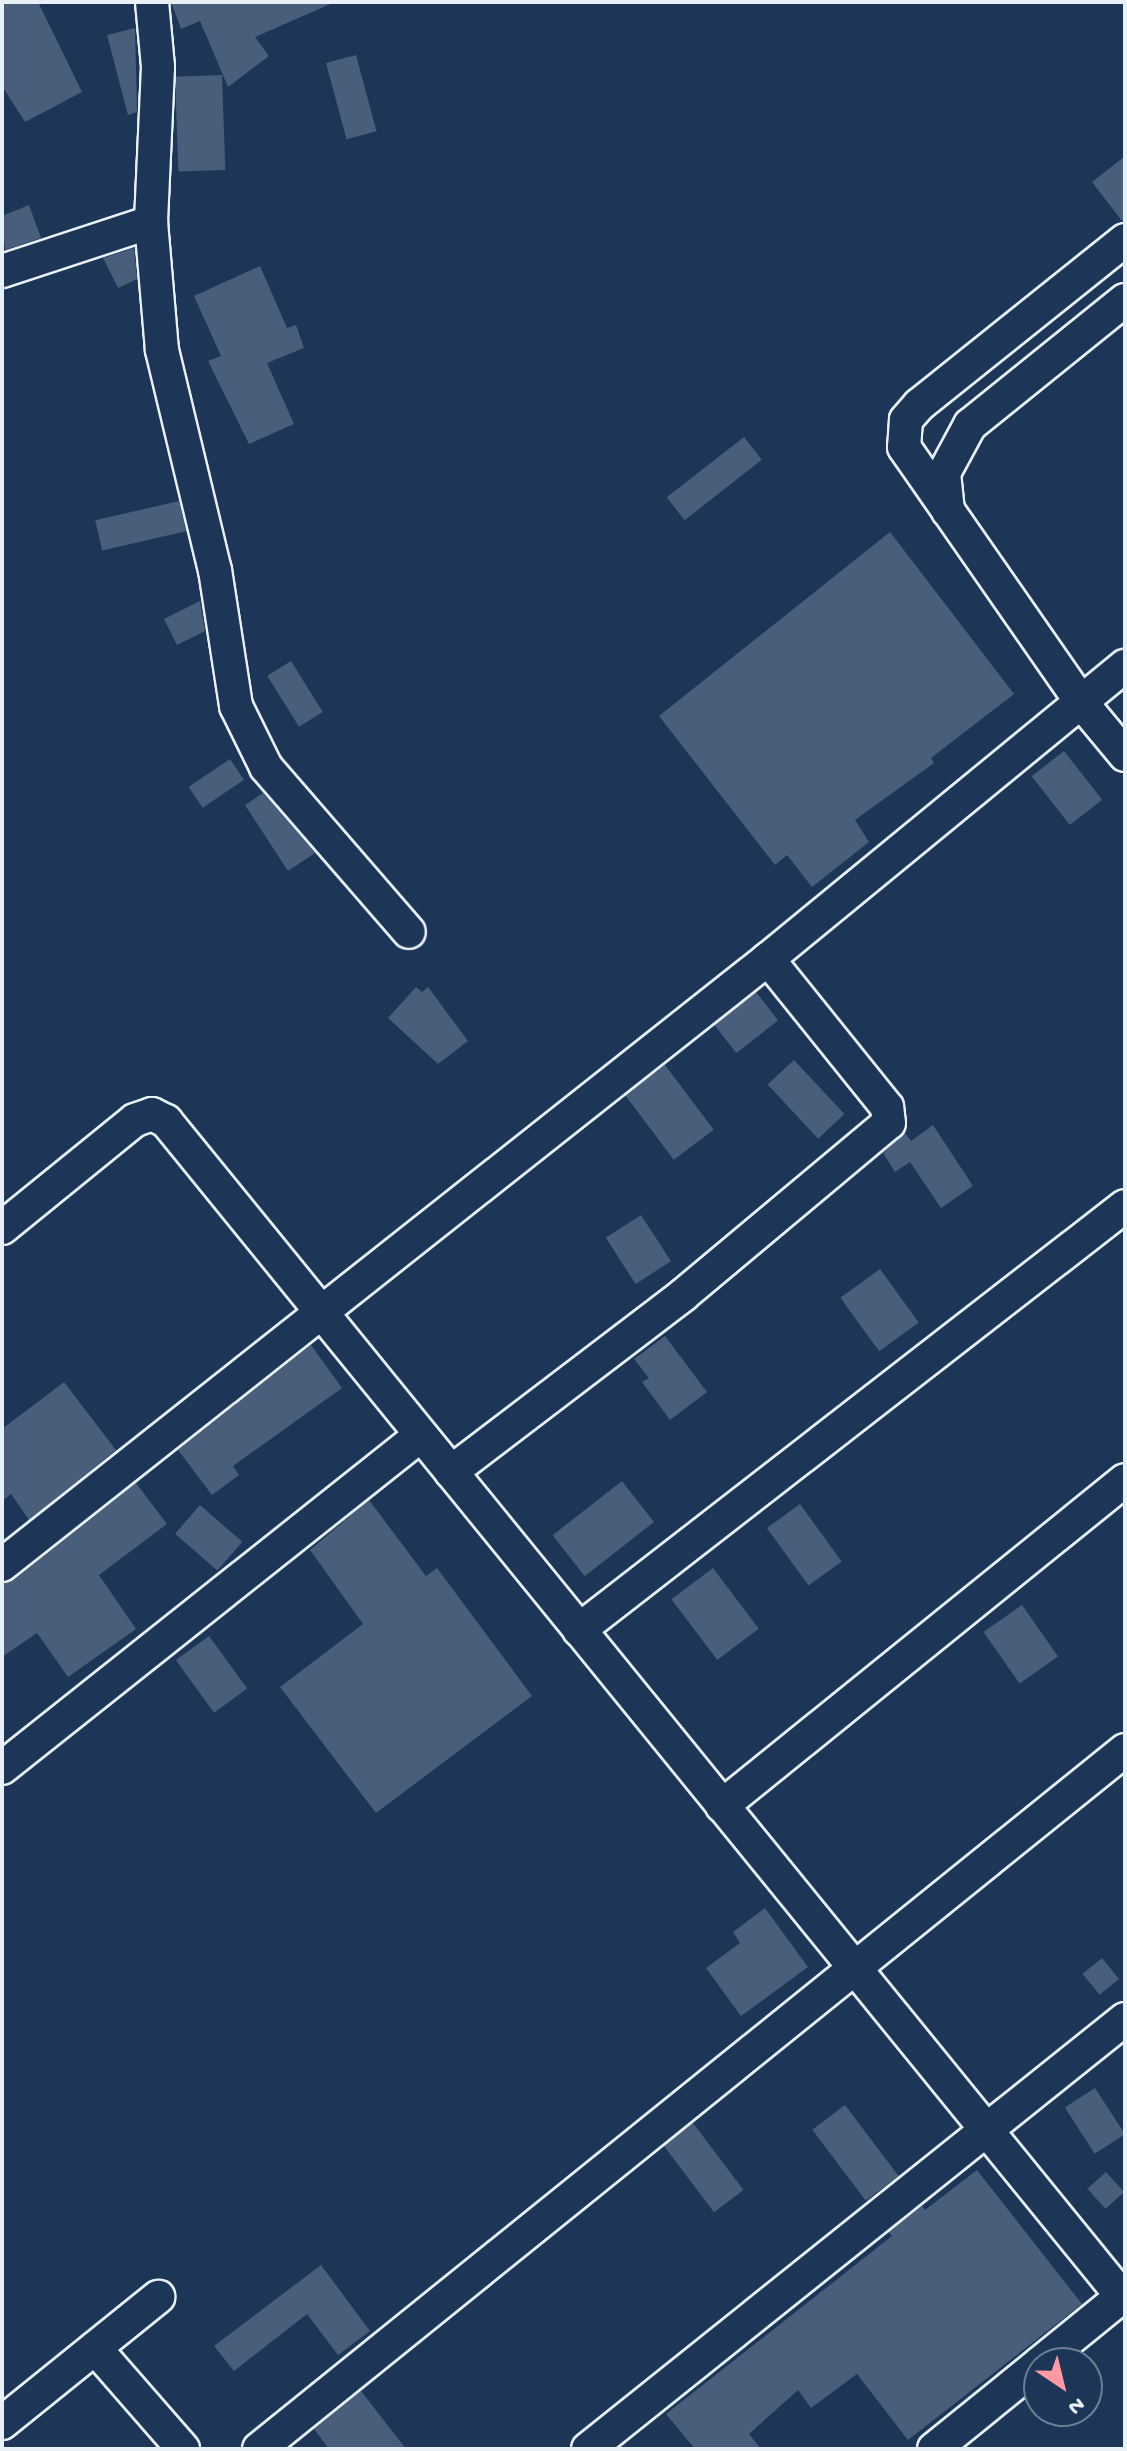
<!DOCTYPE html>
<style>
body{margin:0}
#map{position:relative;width:1127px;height:2451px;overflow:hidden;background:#1d3557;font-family:"Gochi Hand",sans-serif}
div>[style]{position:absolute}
.building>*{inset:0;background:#495e7a;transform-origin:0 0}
.roads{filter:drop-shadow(2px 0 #e8f1f8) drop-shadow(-2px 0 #e8f1f8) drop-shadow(0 2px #e8f1f8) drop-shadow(0 -2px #e8f1f8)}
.minor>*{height:32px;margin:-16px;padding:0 16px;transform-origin:16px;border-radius:16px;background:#1d3557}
span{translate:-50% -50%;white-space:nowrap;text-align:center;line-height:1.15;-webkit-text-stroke:8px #1d3557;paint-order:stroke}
.frame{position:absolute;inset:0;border:4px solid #e8f1f8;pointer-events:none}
.north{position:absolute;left:1023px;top:2347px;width:80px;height:80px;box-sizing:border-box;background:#1d3557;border:2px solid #6e8097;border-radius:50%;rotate:145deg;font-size:22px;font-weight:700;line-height:32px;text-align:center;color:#e8f1f8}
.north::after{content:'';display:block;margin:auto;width:28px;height:36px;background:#ff9aa2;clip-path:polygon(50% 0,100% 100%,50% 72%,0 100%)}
</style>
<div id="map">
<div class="building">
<div style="clip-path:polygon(2px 2px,38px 2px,82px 92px,25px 122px,2px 86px)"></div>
<div style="clip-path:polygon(171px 2px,335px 2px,255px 37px,269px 56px,228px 87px,200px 21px,181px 29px)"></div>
<div style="clip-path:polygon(135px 28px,137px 112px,128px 115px,107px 35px)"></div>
<div style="left:356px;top:55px;width:79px;height:31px;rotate:75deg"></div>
<div style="left:222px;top:75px;width:95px;height:47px;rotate:88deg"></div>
<div style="clip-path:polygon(1125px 156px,1125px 221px,1122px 221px,1092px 182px)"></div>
<div style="clip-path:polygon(29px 205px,41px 238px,5px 250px,2px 216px)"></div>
<div style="clip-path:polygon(134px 248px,137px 279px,118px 288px,103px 258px)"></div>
<div style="clip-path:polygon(260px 266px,287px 328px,296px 325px,304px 348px,267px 363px,294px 424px,249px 444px,208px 361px,221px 356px,194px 296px)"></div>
<div style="left:744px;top:437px;width:29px;height:98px;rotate:52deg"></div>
<div style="left:179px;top:501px;width:31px;height:86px;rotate:77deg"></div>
<div style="clip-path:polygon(890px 532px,1014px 694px,931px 758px,934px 763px,855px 820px,869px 842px,812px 887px,787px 855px,775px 865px,659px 716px)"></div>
<div style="clip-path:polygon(200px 601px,205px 631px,177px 645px,164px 619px)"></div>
<div style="left:291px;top:661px;width:60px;height:28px;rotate:58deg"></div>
<div style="left:1064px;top:751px;width:62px;height:41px;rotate:52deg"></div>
<div style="left:230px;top:759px;width:25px;height:50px;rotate:56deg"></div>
<div style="clip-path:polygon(263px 793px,315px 853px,288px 871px,245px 805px)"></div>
<div style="clip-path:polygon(416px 987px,422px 992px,428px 987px,468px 1041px,438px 1064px,388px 1018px)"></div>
<div style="left:756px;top:992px;width:36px;height:53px;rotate:52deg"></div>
<div style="left:794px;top:1060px;width:74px;height:36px;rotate:47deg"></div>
<div style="left:665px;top:1065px;width:81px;height:50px;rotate:53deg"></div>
<div style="clip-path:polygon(933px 1125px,973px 1186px,941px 1208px,910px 1162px,895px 1172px,883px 1153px,905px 1133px,911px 1141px)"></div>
<div style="left:641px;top:1215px;width:55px;height:42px;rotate:57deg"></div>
<div style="left:880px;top:1269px;width:66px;height:49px;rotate:54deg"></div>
<div style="clip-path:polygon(665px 1336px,707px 1392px,670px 1420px,642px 1382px,649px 1378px,634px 1359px)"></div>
<div style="clip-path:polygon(311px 1345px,342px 1388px,233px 1466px,239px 1475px,212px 1495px,178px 1450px)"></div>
<div style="clip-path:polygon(64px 1382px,116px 1450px,29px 1520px,11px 1494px,2px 1501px,2px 1429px)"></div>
<div style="left:622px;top:1481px;width:52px;height:88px;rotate:52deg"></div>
<div style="clip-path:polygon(136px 1483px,167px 1524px,99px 1575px,136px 1629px,68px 1677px,37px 1633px,2px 1657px,2px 1584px,14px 1580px)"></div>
<div style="clip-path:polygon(369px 1500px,426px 1576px,437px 1568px,532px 1696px,376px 1813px,280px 1687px,363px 1624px,310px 1550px)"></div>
<div style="left:800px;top:1504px;width:71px;height:41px;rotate:54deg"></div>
<div style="left:200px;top:1505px;width:56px;height:38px;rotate:41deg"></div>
<div style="left:713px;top:1568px;width:76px;height:52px;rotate:53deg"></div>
<div style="left:1022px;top:1605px;width:63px;height:47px;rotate:55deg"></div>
<div style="left:209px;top:1636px;width:65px;height:41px;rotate:54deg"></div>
<div style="clip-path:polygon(765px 1908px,808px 1967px,741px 2016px,706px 1968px,740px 1943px,733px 1932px)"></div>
<div style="left:1102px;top:1958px;width:27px;height:25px;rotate:51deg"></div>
<div style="left:1095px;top:2088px;width:55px;height:36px;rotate:57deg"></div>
<div style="left:845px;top:2105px;width:89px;height:41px;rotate:53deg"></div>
<div style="left:693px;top:2123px;width:84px;height:37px;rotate:53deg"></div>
<div style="clip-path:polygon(977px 2170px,1082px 2304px,908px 2440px,857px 2374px,811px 2408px,798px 2390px,749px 2434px,761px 2449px,695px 2449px,666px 2414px,892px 2236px,889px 2232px,922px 2206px,925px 2210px)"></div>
<div style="left:1106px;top:2172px;width:27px;height:25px;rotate:48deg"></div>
<div style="clip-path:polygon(321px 2265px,370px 2331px,338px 2355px,307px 2314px,234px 2371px,214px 2346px)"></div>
<div style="clip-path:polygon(361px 2391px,406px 2449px,329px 2449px,314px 2429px)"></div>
</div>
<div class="roads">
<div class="minor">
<div style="left:152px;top:2px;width:65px;rotate:84.7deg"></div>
<div style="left:158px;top:67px;width:155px;rotate:92.6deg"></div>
<div style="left:151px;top:222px;width:128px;rotate:85.1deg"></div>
<div style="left:162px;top:350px;width:226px;rotate:76.5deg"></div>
<div style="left:215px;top:570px;width:138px;rotate:81.2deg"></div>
<div style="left:236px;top:706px;width:68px;rotate:63.8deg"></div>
<div style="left:266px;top:767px;width:218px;rotate:49.1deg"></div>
<div style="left:1125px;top:240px;width:264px;rotate:141.3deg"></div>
<div style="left:919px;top:405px;width:20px;rotate:131deg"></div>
<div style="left:906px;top:420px;width:27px;rotate:94deg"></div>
<div style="left:904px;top:447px;width:310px;rotate:55.2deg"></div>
<div style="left:1081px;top:702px;width:69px;rotate:50.3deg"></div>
<div style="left:2px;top:271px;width:157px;rotate:-18.2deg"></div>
<div style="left:948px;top:511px;width:38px;rotate:-96deg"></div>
<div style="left:944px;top:473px;width:55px;rotate:-61.6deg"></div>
<div style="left:970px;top:425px;width:199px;rotate:-38.9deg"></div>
<div style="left:2px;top:1228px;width:171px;rotate:-39.1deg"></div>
<div style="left:135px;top:1120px;width:18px;rotate:-19deg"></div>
<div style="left:152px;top:1114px;width:16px;rotate:27deg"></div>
<div style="left:166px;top:1121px;width:1520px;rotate:50.88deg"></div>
<div style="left:451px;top:1472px;width:292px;rotate:-37.3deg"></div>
<div style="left:683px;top:1295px;width:268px;rotate:-39.9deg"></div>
<div style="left:889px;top:1123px;width:16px;rotate:-97deg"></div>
<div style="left:887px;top:1107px;width:190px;rotate:-128.8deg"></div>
<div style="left:2px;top:1565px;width:977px;rotate:-38.35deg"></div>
<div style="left:768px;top:959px;width:462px;rotate:-39.4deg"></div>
<div style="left:579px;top:1630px;width:691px;rotate:-37.83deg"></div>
<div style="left:2px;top:1768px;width:535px;rotate:-38.48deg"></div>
<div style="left:722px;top:1806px;width:518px;rotate:-38.97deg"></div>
<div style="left:95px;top:2348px;width:134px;rotate:48.9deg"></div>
<div style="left:1040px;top:2363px;width:109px;rotate:-39.1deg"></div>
<div style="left:2px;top:2423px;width:201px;rotate:-38.9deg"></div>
<div style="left:259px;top:2449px;width:1113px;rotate:-38.91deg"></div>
<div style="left:588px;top:2449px;width:688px;rotate:-38.69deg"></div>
<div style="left:934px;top:2449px;width:135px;rotate:-39deg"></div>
</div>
</div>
<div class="frame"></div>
<div class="north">N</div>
</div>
